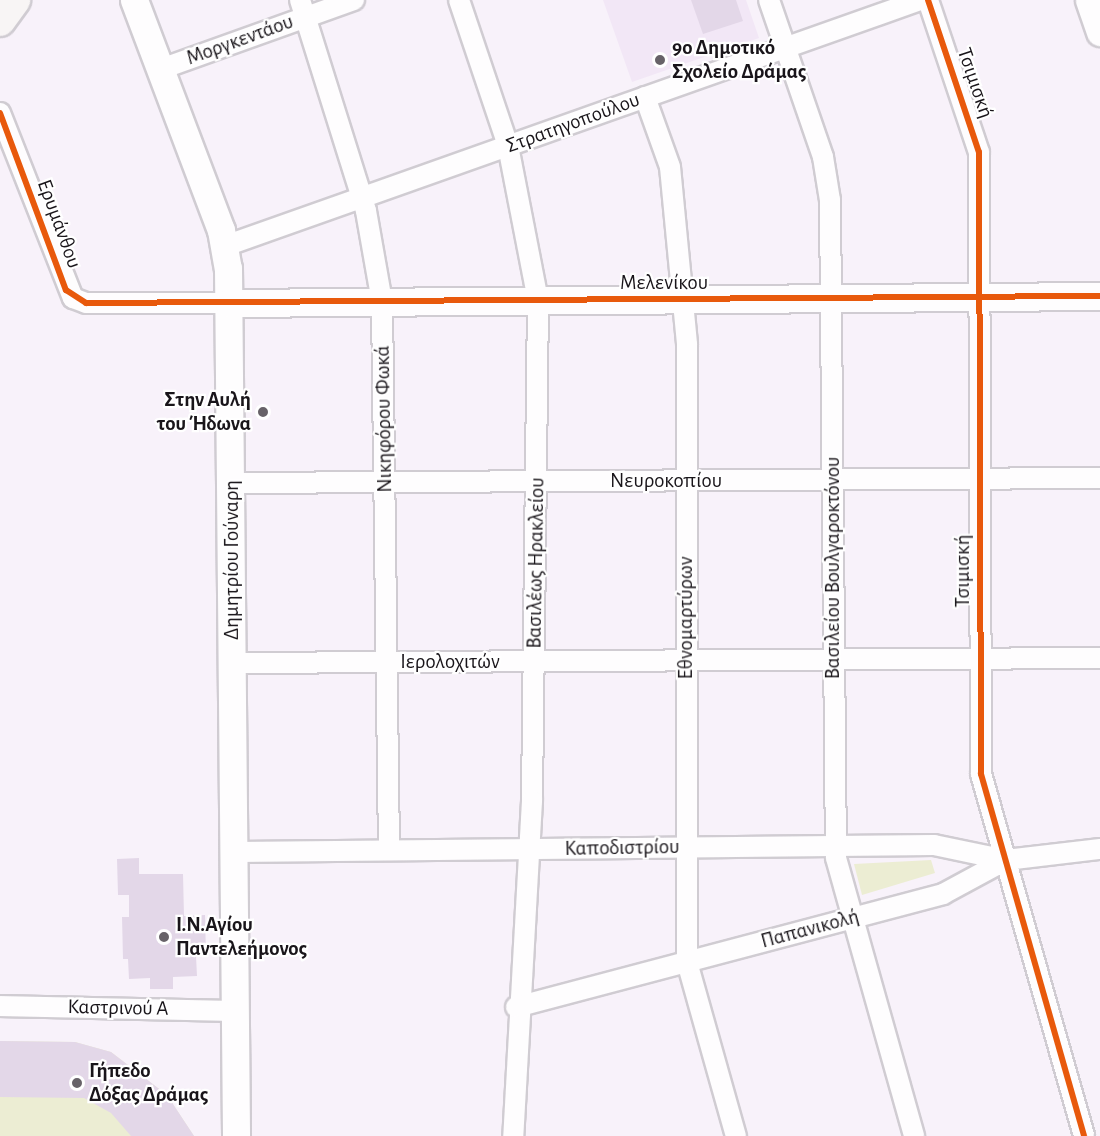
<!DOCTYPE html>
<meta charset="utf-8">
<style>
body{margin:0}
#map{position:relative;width:1100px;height:1136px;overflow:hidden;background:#f8f2fa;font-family:"Alegreya Sans",sans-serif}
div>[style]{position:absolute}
.built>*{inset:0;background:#f2e7f6}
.green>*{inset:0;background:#ecedd3}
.building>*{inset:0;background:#e3d7e8}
.roads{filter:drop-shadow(2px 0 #d0ccd2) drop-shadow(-2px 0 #d0ccd2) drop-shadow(0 2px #d0ccd2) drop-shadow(0 -2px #d0ccd2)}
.street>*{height:20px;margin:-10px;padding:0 10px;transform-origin:10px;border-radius:10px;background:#fefdfe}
.secondary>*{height:27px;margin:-13.5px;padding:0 13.5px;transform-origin:13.5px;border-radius:13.5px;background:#fefdfe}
.primary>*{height:30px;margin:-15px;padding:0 15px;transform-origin:15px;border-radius:15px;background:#f8f5f5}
.cycleway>*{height:6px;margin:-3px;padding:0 3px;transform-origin:3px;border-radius:3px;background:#e8590c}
.dots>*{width:16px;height:16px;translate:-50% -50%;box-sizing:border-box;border:3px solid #fff;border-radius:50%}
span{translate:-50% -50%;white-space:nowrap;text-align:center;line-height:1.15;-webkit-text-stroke:4.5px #fff;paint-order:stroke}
.street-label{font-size:21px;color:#19151a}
.poi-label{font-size:21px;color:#19151a;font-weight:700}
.left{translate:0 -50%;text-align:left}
.right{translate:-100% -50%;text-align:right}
</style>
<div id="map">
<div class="built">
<div style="clip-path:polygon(603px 0,746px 0,759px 38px,632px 82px)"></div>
</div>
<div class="green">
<div style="clip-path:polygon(931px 860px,935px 873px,862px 895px,854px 864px)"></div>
<div style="clip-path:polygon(0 1041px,75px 1042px,111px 1052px,167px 1095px,194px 1136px,0 1136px)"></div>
</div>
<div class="building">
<div style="clip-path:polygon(691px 0,736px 0,743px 21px,703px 34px)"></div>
<div style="clip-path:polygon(139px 858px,139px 874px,183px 874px,184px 916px,205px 915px,206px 956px,196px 956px,197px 976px,173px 977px,173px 989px,150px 989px,150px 978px,129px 979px,128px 959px,123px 959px,122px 917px,129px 917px,129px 895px,118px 895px,117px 859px)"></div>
<div style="clip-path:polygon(0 1041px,75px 1042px,111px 1052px,167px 1095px,194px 1136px,131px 1136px,111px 1113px,84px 1098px,0 1097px)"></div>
</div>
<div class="roads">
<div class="street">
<div style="left:300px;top:0;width:221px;rotate:72.6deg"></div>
<div style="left:366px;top:211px;width:92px;rotate:80deg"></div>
<div style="left:382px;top:302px;width:548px;rotate:89.27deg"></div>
<div style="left:459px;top:0;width:154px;rotate:71.4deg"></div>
<div style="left:508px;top:146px;width:158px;rotate:79deg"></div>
<div style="left:538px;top:301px;width:500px;rotate:90.69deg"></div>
<div style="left:532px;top:801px;width:336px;rotate:93.2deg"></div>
<div style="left:769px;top:0;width:166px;rotate:71deg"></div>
<div style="left:823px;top:157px;width:44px;rotate:80.8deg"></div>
<div style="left:830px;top:200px;width:658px;rotate:89.48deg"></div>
<div style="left:836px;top:858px;width:289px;rotate:74.3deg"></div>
<div style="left:928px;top:0;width:160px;rotate:71.5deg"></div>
<div style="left:979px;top:152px;width:622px;rotate:89.82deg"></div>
<div style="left:981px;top:774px;width:376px;rotate:74.1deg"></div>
<div style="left:161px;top:69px;width:205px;rotate:-19.7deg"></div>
<div style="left:645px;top:97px;width:74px;rotate:70.3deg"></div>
<div style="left:670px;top:167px;width:179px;rotate:84.5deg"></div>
<div style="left:687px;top:345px;width:617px;rotate:90deg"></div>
<div style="left:687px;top:962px;width:181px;rotate:74.3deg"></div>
<div style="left:0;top:113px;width:199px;rotate:68.5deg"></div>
<div style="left:73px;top:298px;width:14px;rotate:21deg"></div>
<div style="left:86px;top:303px;width:143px"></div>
<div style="left:225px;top:246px;width:737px;rotate:-19.49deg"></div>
<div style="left:231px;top:483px;width:869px;rotate:-0.33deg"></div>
<div style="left:232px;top:663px;width:868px;rotate:-0.33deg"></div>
<div style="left:236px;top:852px;width:698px;rotate:-0.57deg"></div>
<div style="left:934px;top:845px;width:74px;rotate:11.8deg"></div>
<div style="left:0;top:1006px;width:236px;rotate:1.2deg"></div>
<div style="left:516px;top:1007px;width:442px;rotate:-14.8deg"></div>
<div style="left:943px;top:894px;width:72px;rotate:-28.4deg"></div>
<div style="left:1006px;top:860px;width:95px;rotate:-6.7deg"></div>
</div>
<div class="secondary">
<div style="left:134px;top:0;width:246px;rotate:69.3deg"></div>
<div style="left:221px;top:230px;width:39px;rotate:80deg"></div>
<div style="left:228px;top:268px;width:868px;rotate:89.47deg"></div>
<div style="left:1089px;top:0;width:34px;rotate:71deg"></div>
<div style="left:229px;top:303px;width:871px;rotate:-0.46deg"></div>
</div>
<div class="primary">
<div style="left:0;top:21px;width:26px;rotate:-54deg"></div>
</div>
</div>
<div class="cycleway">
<div style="left:928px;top:0;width:160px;rotate:71.5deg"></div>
<div style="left:979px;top:152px;width:622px;rotate:89.82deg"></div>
<div style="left:981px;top:774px;width:376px;rotate:74.1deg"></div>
<div style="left:0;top:113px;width:189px;rotate:69.6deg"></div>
<div style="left:66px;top:290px;width:24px;rotate:33deg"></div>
<div style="left:86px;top:303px;width:1014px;rotate:-0.4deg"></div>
</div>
<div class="dots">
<div style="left:660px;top:60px;background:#676268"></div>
<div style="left:263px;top:412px;background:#676268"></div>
<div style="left:164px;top:937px;background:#676268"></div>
<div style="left:77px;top:1083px;background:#676268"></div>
</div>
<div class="street-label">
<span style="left:240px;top:40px;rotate:-20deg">Μοργκεντάου</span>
<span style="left:975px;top:83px;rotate:71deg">Τσιμισκή</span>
<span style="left:573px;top:123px;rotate:-20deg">Στρατηγοπούλου</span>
<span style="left:59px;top:224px;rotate:70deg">Ερυμάνθου</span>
<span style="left:664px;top:283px">Μελενίκου</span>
<span style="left:384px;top:419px;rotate:-91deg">Νικηφόρου Φωκά</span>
<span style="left:666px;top:481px">Νευροκοπίου</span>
<span style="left:232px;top:560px;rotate:-90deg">Δημητρίου Γούναρη</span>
<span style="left:536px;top:563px;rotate:-89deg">Βασιλέως Ηρακλείου</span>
<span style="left:833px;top:568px;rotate:-90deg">Βασιλείου Βουλγαροκτόνου</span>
<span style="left:963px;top:571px;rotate:-90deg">Τσιμισκή</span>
<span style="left:686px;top:618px;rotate:-90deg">Εθνομαρτύρων</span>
<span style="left:450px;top:662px">Ιερολοχιτών</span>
<span style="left:622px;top:848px;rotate:-1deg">Καποδιστρίου</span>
<span style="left:810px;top:929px;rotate:-15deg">Παπανικολή</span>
<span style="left:118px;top:1008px;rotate:1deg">Καστρινού Α</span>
</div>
<div class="poi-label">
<span class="left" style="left:672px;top:60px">9ο Δημοτικό<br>Σχολείο Δράμας</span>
<span class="right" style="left:251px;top:412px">Στην Αυλή<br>του Ήδωνα</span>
<span class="left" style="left:176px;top:937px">Ι.Ν.Αγίου<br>Παντελεήμονος</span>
<span class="left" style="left:89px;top:1083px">Γήπεδο<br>Δόξας Δράμας</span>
</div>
</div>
